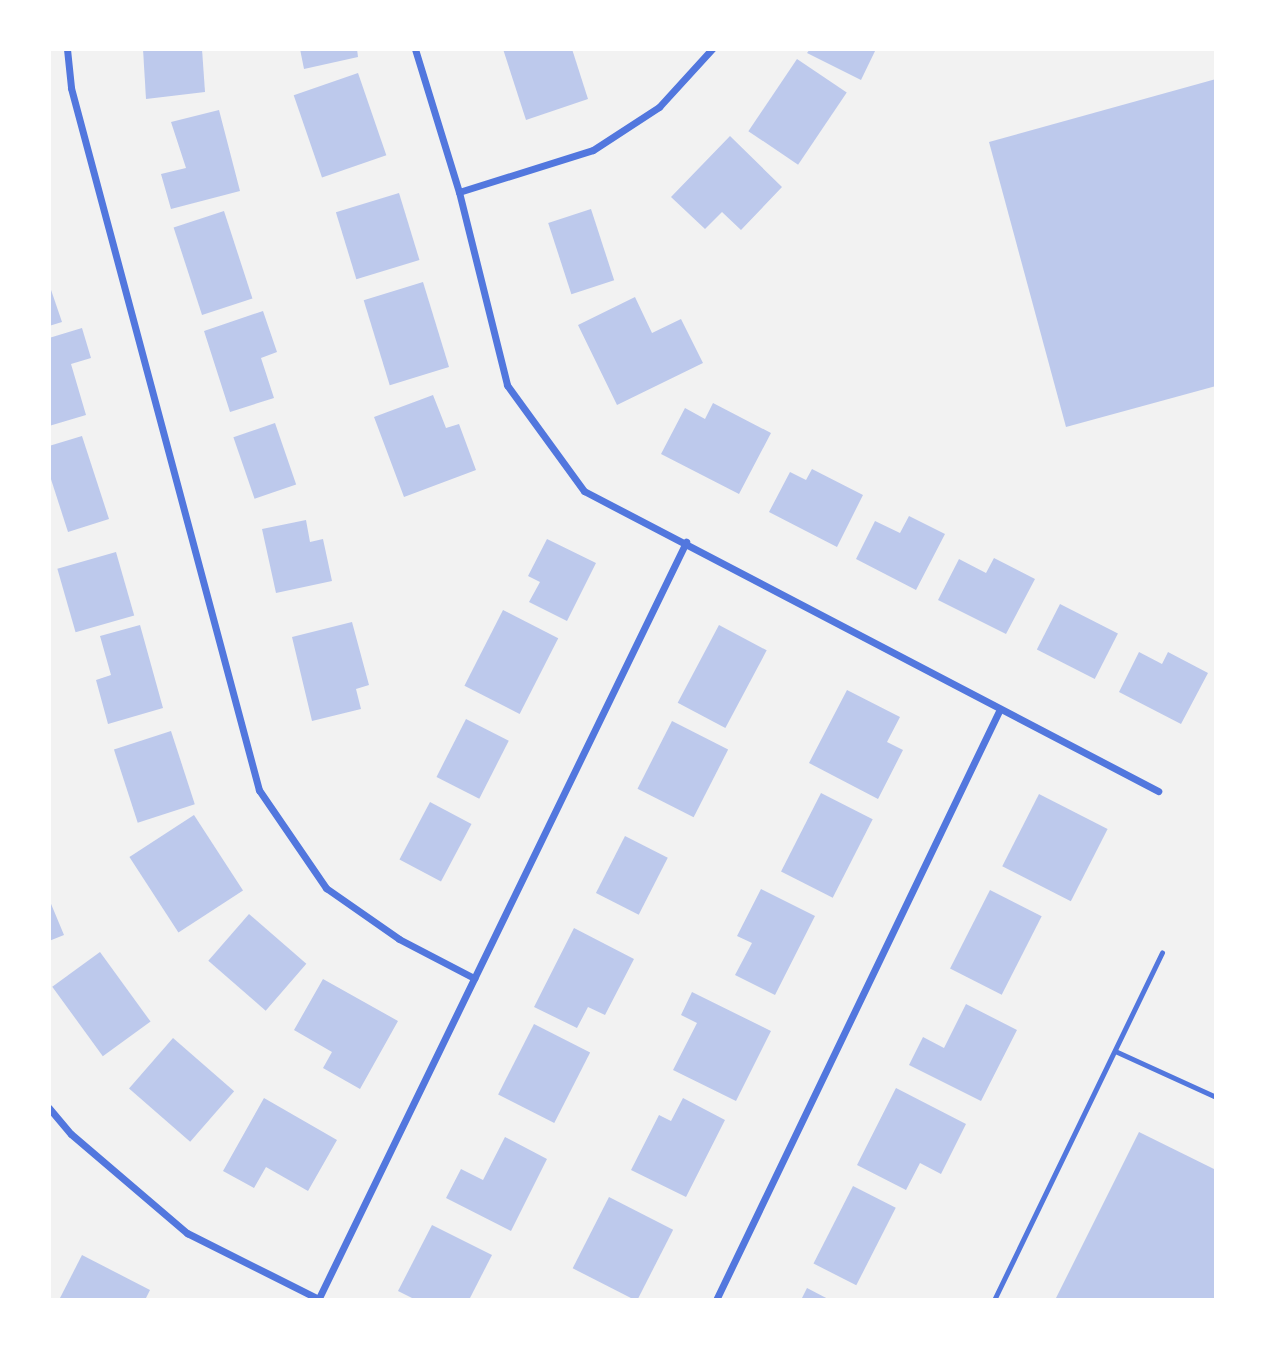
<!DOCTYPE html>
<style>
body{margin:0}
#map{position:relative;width:1265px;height:1349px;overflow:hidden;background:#f2f2f2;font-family:Inter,sans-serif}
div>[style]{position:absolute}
.building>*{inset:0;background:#bdc9ec;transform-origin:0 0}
.service>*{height:5px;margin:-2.5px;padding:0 2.5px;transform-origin:2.5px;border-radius:2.5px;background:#5277de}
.minor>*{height:7px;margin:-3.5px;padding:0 3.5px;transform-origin:3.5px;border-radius:3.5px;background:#5277de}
span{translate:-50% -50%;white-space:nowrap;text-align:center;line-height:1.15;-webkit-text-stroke:6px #fff;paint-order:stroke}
.frame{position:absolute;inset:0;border:51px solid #fff;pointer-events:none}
</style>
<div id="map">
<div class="building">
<div style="clip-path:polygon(143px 49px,202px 49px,205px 92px,146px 99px)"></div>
<div style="clip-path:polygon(300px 49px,357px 49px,358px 57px,304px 69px)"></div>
<div style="clip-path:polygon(503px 49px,572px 49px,588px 99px,526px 120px)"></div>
<div style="clip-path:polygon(810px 49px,876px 49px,861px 80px,807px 53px)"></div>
<div style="left:797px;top:59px;width:60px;height:87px;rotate:34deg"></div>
<div style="left:358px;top:73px;width:87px;height:68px;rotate:71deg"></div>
<div style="clip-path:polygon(1216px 79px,1216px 386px,1066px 427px,989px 142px)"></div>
<div style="clip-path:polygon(219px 110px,240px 191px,171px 209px,161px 174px,186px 168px,171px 122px)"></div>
<div style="clip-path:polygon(730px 136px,782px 187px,741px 230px,722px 212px,705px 229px,671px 197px)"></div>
<div style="left:399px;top:193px;width:70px;height:66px;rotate:73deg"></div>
<div style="left:591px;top:209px;width:75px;height:45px;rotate:72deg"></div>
<div style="left:224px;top:211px;width:92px;height:53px;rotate:72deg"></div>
<div style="left:423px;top:282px;width:89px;height:62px;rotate:73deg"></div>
<div style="clip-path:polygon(49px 284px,62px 322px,49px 326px)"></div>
<div style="clip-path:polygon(635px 297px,652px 333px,681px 319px,703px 363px,617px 405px,578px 325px)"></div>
<div style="clip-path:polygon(263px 311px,277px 352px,261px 358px,274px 398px,230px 412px,204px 331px)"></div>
<div style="clip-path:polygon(82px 328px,91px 358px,71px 364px,86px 415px,49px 426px,49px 338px)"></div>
<div style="clip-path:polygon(433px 395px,446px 428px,459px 424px,476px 470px,404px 497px,374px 417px)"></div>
<div style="clip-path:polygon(713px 403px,771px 433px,739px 494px,661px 454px,685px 408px,705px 419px)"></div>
<div style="left:275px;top:423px;width:65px;height:44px;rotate:71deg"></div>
<div style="clip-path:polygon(82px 436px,109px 519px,68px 532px,49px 473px,49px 446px)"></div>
<div style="clip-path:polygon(812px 469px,863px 495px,837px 547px,769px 512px,790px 472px,806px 480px)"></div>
<div style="clip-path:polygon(909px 516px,945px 534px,916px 590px,856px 559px,875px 521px,900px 533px)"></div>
<div style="clip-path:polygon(306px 520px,310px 542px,323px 539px,332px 581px,276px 593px,262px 529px)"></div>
<div style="clip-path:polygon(547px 539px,596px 563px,567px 621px,529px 602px,540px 582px,528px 576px)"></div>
<div style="left:116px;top:552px;width:66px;height:61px;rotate:74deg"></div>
<div style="clip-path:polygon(994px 558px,1035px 579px,1006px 634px,938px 600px,959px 559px,986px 573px)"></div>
<div style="left:1060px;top:604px;width:65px;height:51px;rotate:27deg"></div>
<div style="left:503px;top:610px;width:62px;height:85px;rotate:27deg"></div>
<div style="clip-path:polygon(352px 622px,369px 685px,356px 689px,361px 709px,312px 721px,292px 637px)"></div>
<div style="clip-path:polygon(140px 625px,163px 708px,108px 724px,96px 680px,111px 675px,100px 636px)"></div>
<div style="left:719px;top:625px;width:54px;height:88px;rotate:28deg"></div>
<div style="clip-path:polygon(1139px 652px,1162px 664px,1168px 652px,1208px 673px,1181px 724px,1119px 692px)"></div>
<div style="clip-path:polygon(847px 690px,900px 717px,887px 742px,903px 750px,878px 799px,809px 763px)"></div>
<div style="left:466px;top:719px;width:48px;height:65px;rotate:27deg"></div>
<div style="left:672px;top:721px;width:63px;height:76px;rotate:27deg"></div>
<div style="left:171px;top:731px;width:77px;height:60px;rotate:72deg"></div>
<div style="left:821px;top:793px;width:58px;height:88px;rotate:27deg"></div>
<div style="left:1039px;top:794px;width:77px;height:81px;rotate:27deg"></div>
<div style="left:430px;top:802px;width:47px;height:65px;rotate:28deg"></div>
<div style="left:194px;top:815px;width:90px;height:77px;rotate:57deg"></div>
<div style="left:625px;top:836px;width:48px;height:64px;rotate:27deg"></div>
<div style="clip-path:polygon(761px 889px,815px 916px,775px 995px,735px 975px,752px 943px,737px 936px)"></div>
<div style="left:990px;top:890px;width:58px;height:88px;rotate:27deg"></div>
<div style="clip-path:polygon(49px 899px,64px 935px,49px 941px)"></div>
<div style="left:249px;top:914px;width:76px;height:62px;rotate:41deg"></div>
<div style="clip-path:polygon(574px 928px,634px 959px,605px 1015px,588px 1007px,577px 1028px,534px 1007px)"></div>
<div style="left:100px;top:952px;width:86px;height:59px;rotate:54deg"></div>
<div style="clip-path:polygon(323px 979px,398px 1021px,360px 1089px,323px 1068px,332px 1052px,294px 1030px)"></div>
<div style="clip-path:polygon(692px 992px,771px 1031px,736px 1101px,673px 1070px,697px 1023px,681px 1015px)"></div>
<div style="clip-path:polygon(966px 1004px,1017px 1030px,981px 1101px,909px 1065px,923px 1037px,944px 1048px)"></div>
<div style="left:534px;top:1024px;width:63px;height:79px;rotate:27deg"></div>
<div style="left:173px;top:1038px;width:81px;height:67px;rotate:41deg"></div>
<div style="clip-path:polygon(896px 1088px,966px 1124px,941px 1174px,920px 1163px,906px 1190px,857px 1165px)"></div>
<div style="clip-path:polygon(264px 1098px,337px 1140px,308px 1191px,266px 1167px,254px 1188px,223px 1171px)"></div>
<div style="clip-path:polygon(683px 1098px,725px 1120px,686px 1197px,631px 1170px,659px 1115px,671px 1121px)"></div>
<div style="clip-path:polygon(1139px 1132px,1216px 1170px,1216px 1300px,1055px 1300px)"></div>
<div style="clip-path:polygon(505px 1137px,547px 1159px,511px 1231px,446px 1198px,461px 1169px,483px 1180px)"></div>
<div style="left:853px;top:1186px;width:48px;height:87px;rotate:27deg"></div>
<div style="left:609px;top:1197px;width:72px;height:80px;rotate:27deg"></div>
<div style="clip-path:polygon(432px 1225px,492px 1255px,469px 1300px,416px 1300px,398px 1291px)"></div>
<div style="clip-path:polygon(82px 1255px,150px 1290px,145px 1300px,59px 1300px)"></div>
<div style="clip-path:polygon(807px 1288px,830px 1300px,801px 1300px)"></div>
</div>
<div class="service">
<div style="left:1115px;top:1051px;width:111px;rotate:24.5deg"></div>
<div style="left:994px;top:1300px;width:386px;rotate:-64.2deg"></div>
</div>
<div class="minor">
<div style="left:67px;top:49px;width:39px;rotate:84deg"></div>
<div style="left:71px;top:88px;width:727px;rotate:75.01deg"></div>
<div style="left:259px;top:790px;width:119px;rotate:55.6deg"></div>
<div style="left:326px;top:888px;width:89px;rotate:34.9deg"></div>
<div style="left:399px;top:939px;width:85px;rotate:27.5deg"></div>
<div style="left:415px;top:49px;width:150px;rotate:72.9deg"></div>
<div style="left:459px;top:192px;width:199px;rotate:76deg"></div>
<div style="left:507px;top:385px;width:131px;rotate:54deg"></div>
<div style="left:584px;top:491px;width:648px;rotate:27.59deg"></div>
<div style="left:459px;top:192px;width:140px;rotate:-17.4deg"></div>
<div style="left:593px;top:150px;width:79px;rotate:-33.1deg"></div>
<div style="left:659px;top:107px;width:79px;rotate:-47.6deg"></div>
<div style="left:49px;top:1108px;width:34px;rotate:50deg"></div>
<div style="left:71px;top:1134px;width:153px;rotate:40.5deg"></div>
<div style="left:187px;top:1233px;width:148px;rotate:26.6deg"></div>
<div style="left:318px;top:1300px;width:843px;rotate:-64.1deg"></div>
<div style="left:716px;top:1300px;width:653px;rotate:-64.34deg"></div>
</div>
<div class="frame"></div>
</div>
